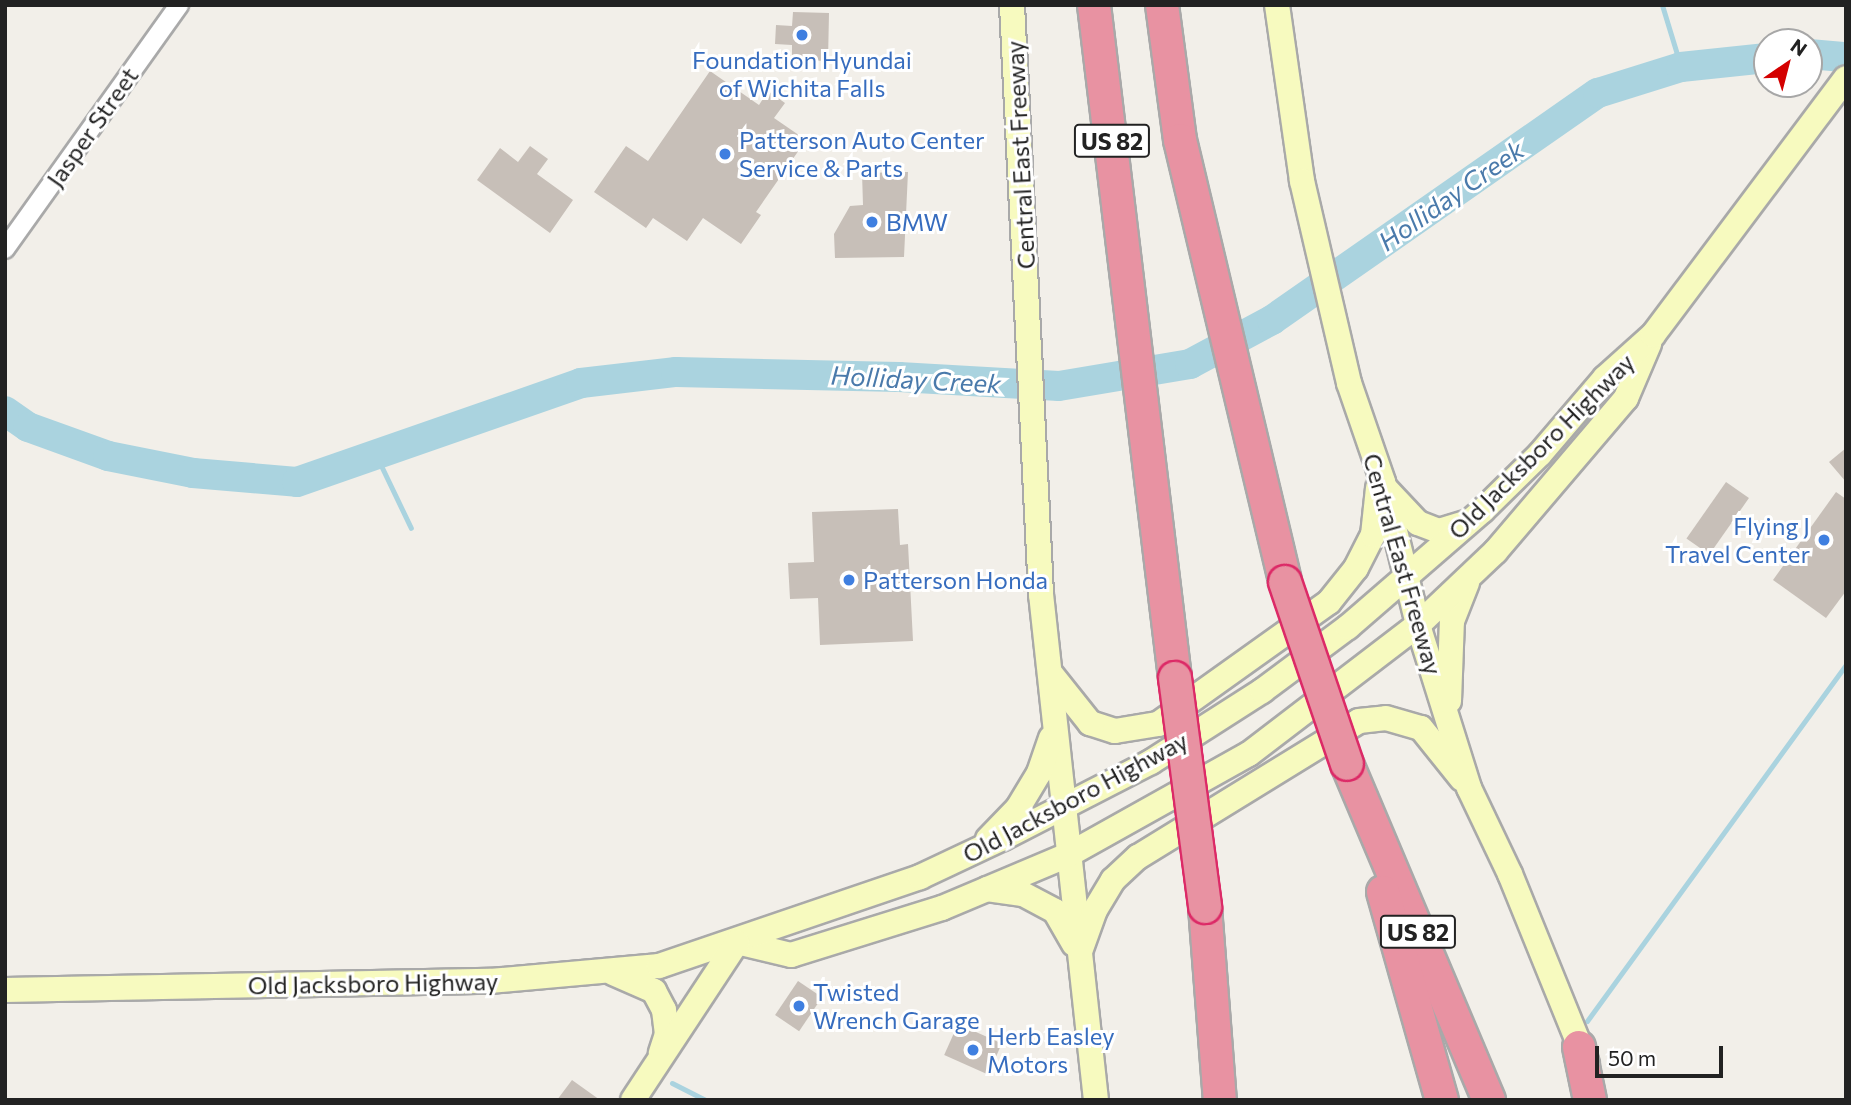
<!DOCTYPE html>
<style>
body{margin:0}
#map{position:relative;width:1851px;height:1105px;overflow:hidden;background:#f2efe9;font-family:Commissioner,sans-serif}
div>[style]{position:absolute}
.stream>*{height:5px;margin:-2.5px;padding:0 2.5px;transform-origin:2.5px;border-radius:2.5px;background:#aad3df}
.river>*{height:30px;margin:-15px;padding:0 15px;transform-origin:15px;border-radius:15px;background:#aad3df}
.building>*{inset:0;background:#c7bfb8;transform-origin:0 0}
.roads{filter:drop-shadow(2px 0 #a9a9a9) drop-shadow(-2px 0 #a9a9a9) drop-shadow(0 2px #a9a9a9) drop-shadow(0 -2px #a9a9a9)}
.street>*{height:18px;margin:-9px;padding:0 9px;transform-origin:9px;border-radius:9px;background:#fff}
.secondary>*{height:24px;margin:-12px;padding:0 12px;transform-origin:12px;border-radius:12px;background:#f7fabf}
.highway>*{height:32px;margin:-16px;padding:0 16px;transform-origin:16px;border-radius:16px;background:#e892a2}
.bridges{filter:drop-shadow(2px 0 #dc2a67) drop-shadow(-2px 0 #dc2a67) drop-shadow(0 2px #dc2a67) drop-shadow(0 -2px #dc2a67)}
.highway-bridge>*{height:32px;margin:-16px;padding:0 16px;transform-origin:16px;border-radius:16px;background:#e892a2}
.dots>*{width:19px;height:19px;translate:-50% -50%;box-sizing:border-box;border:4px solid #fff;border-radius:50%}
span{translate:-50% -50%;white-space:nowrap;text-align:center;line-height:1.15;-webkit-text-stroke:6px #fff;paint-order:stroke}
.shield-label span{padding:2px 5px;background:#fff;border:2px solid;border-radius:5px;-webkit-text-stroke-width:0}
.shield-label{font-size:23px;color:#222;font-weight:700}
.shop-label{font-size:24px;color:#366cbe}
.left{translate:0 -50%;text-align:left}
.right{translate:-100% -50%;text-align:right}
.street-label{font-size:24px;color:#222}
.water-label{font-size:26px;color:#4a7aab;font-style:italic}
.frame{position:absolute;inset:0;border:7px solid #222;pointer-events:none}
.north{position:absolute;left:1753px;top:28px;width:70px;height:70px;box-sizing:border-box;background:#fff;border:2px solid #a7a7a7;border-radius:50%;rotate:35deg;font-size:19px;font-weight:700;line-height:28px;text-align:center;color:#222}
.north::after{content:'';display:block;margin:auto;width:24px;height:32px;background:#d40000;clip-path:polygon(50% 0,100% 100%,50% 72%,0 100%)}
.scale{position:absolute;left:1595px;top:1046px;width:128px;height:32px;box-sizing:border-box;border:4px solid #222;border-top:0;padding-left:9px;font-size:21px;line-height:24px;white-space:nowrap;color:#222;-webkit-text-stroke:5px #fff;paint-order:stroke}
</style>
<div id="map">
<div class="stream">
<div style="left:1662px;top:5px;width:65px;rotate:73deg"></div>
<div style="left:375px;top:453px;width:83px;rotate:64.4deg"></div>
<div style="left:1587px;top:1021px;width:441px;rotate:-54deg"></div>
<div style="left:672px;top:1083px;width:37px;rotate:27deg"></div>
</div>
<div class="river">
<div style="left:1809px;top:54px;width:37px;rotate:5deg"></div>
<div style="left:5px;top:411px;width:28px;rotate:35deg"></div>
<div style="left:28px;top:427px;width:85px;rotate:19.9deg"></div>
<div style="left:108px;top:456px;width:87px;rotate:11.3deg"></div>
<div style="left:193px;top:473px;width:104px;rotate:4.9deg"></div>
<div style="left:297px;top:482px;width:301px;rotate:-19.2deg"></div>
<div style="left:581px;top:383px;width:96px;rotate:-6.6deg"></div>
<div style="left:676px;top:372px;width:223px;rotate:1.3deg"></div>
<div style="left:899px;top:377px;width:160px;rotate:3.2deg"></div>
<div style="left:1059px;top:386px;width:133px;rotate:-9.5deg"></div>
<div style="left:1190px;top:364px;width:93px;rotate:-28.2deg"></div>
<div style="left:1272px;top:320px;width:397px;rotate:-34.9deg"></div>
<div style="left:1598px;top:93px;width:87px;rotate:-17.4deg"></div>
<div style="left:1681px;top:67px;width:86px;rotate:-6deg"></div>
</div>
<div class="building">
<div style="clip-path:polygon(793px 12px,829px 13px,828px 61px,792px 60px,792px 45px,775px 44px,776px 25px,792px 26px)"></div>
<div style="clip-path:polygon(710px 71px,759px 105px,768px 91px,785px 103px,774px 118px,806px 140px,756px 212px,761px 215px,741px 244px,703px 218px,687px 241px,653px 218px,646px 228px,594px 192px,626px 146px,648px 161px)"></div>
<div style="clip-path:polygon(530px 146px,548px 159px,537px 174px,573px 200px,550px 233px,477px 180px,500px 148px,518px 162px)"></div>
<div style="clip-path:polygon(908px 172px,904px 257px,835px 258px,834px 234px,850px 206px,863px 205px,862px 173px)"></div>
<div style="clip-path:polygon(1846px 448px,1846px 482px,1829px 462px)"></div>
<div style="left:1726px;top:482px;width:28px;height:69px;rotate:35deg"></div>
<div style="clip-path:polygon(1836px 492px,1846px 499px,1846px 591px,1826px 618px,1773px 580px)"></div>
<div style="clip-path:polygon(898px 509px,900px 545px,908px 544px,913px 641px,820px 645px,818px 598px,790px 599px,788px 563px,814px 562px,812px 512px)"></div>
<div style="left:798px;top:981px;width:29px;height:41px;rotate:34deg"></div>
<div style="left:958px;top:1024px;width:48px;height:34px;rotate:24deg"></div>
<div style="clip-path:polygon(572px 1080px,600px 1100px,557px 1100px)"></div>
</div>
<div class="roads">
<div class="street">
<div style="left:5px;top:249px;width:300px;rotate:-54.5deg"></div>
</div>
<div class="secondary">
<div style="left:1012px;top:5px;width:590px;rotate:87.18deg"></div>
<div style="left:1041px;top:594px;width:509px;rotate:83.8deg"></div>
<div style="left:1277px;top:5px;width:178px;rotate:81.9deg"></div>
<div style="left:1302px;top:181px;width:207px;rotate:76.9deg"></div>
<div style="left:1349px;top:383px;width:105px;rotate:71deg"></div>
<div style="left:1383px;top:482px;width:147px;rotate:76.2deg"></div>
<div style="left:1418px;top:625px;width:171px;rotate:72.6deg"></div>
<div style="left:1469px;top:788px;width:95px;rotate:64.5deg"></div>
<div style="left:1510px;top:874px;width:205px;rotate:67.9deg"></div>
<div style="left:1385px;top:488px;width:48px;rotate:46.7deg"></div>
<div style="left:1418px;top:523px;width:22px;rotate:21deg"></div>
<div style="left:1439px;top:531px;width:30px;rotate:-17deg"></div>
<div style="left:1051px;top:674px;width:63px;rotate:51.5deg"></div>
<div style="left:1090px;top:723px;width:26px;rotate:18deg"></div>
<div style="left:1115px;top:731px;width:44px;rotate:-9.2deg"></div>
<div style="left:1158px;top:724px;width:210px;rotate:-35.5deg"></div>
<div style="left:1329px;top:602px;width:43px;rotate:-51.5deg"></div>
<div style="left:1356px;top:568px;width:37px;rotate:-63deg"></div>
<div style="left:1373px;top:535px;width:47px;rotate:-83.9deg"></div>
<div style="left:1449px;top:701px;width:80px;rotate:-87.9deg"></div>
<div style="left:1452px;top:621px;width:41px;rotate:-68.5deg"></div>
<div style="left:988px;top:839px;width:43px;rotate:-45.9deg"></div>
<div style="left:1018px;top:808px;width:41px;rotate:-59deg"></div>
<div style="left:1039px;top:773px;width:37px;rotate:-71deg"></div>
<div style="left:987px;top:889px;width:36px;rotate:8deg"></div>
<div style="left:1023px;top:894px;width:36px;rotate:28deg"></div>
<div style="left:1055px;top:911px;width:38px;rotate:60deg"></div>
<div style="left:737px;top:942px;width:56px;rotate:13.5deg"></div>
<div style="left:791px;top:955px;width:158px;rotate:-17.3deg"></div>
<div style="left:942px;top:908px;width:137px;rotate:-22.8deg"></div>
<div style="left:1068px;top:855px;width:207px;rotate:-29.2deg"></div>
<div style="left:1249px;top:754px;width:213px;rotate:-37.4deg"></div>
<div style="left:1418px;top:625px;width:106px;rotate:-43.5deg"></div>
<div style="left:1495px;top:552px;width:202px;rotate:-49.6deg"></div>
<div style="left:1626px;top:398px;width:59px;rotate:-66.9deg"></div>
<div style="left:1081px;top:949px;width:41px;rotate:-70.3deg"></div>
<div style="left:1095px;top:910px;width:35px;rotate:-59deg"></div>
<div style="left:1113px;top:880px;width:34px;rotate:-43deg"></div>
<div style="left:1138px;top:857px;width:259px;rotate:-31.6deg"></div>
<div style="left:1359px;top:721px;width:27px;rotate:-6deg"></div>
<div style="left:1386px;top:718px;width:36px;rotate:16deg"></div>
<div style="left:1421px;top:728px;width:65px;rotate:51.2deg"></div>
<div style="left:613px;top:973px;width:45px;rotate:23.7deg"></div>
<div style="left:654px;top:991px;width:21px;rotate:62deg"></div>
<div style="left:664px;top:1010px;width:24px;rotate:83deg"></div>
<div style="left:667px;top:1034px;width:20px;rotate:108deg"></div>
<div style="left:5px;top:990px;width:485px;rotate:-1.1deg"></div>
<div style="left:490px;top:981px;width:170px;rotate:-5.1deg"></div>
<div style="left:659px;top:966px;width:276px;rotate:-18.8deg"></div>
<div style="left:920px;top:877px;width:92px;rotate:-25.2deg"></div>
<div style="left:1003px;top:838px;width:166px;rotate:-27.2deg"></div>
<div style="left:1151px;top:762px;width:132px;rotate:-32.6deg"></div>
<div style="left:1262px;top:691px;width:107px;rotate:-36.7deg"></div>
<div style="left:1348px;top:627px;width:177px;rotate:-40.9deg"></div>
<div style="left:1482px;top:511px;width:81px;rotate:-44.5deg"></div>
<div style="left:1540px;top:454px;width:100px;rotate:-49.5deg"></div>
<div style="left:1605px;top:378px;width:64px;rotate:-41.9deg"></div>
<div style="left:1653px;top:335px;width:321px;rotate:-53.1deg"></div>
<div style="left:633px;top:1100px;width:189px;rotate:-56.6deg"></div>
</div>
<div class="highway">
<div style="left:1094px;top:5px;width:678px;rotate:83.14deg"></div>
<div style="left:1162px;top:5px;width:136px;rotate:82.4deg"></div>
<div style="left:1180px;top:140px;width:454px;rotate:76.6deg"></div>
<div style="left:1347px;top:764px;width:365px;rotate:67.1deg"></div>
<div style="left:1383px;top:892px;width:216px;rotate:74.2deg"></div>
<div style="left:1205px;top:907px;width:194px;rotate:85.6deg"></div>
<div style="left:1579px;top:1047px;width:54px;rotate:78.3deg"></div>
</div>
</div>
<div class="bridges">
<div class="highway-bridge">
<div style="left:1285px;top:582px;width:192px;rotate:71.2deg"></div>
<div style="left:1175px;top:678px;width:231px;rotate:82.5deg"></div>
</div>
</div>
<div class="dots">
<div style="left:802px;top:35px;background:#3f7fe0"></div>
<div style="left:725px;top:154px;background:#3f7fe0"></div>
<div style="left:872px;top:222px;background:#3f7fe0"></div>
<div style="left:1824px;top:540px;background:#3f7fe0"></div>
<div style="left:849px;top:580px;background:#3f7fe0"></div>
<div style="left:799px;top:1006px;background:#3f7fe0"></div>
<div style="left:973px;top:1050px;background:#3f7fe0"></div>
</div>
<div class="shield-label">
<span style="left:1112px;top:141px">US 82</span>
<span style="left:1418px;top:932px">US 82</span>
</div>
<div class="shop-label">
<span style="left:802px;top:74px">Foundation Hyundai<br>of Wichita Falls</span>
<span class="left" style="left:739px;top:154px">Patterson Auto Center<br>Service &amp; Parts</span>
<span class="left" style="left:886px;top:222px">BMW</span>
<span class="right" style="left:1810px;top:540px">Flying J<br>Travel Center</span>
<span class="left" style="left:863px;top:580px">Patterson Honda</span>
<span class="left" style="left:813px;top:1006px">Twisted<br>Wrench Garage</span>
<span class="left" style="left:987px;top:1050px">Herb Easley<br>Motors</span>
</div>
<div class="street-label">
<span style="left:92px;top:127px;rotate:-55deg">Jasper Street</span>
<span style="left:1020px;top:155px;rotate:-93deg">Central East Freeway</span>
<span style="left:1541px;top:446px;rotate:-45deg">Old Jacksboro Highway</span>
<span style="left:1403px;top:564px;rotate:74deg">Central East Freeway</span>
<span style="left:1075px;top:797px;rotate:-28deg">Old Jacksboro Highway</span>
<span style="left:373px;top:983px;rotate:-1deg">Old Jacksboro Highway</span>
</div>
<div class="water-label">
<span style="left:1451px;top:195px;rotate:-35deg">Holliday Creek</span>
<span style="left:916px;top:379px;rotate:3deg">Holliday Creek</span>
</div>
<div class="frame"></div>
<div class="north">N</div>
<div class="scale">50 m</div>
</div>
